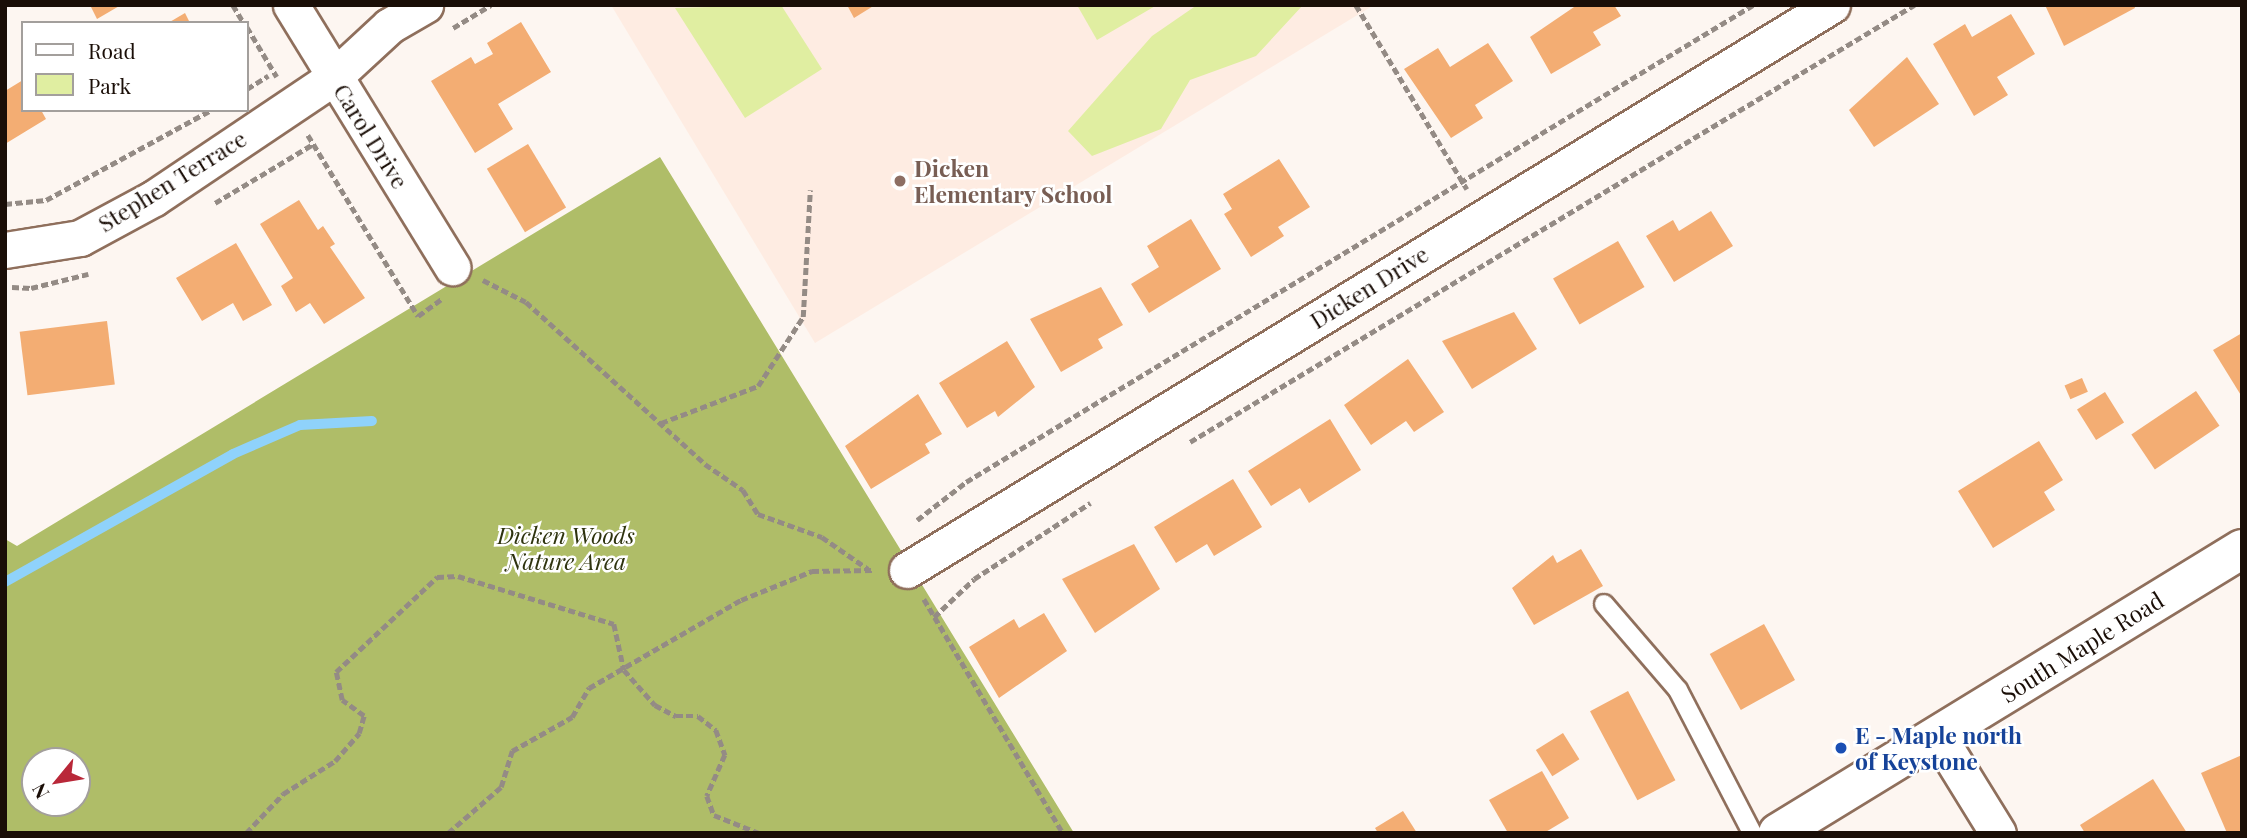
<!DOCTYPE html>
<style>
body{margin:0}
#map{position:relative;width:2247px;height:838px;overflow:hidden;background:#fdf6f1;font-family:"Playfair Display",serif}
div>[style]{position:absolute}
.built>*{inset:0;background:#feece2}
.green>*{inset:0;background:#e0eea1}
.forest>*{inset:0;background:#afbd68}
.stream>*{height:10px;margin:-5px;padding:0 5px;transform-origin:5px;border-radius:5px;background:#8fd2fb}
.building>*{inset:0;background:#f3ad73;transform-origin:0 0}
.path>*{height:4.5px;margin-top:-2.25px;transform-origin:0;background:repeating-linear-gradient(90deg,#948b85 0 7px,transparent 0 10.5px)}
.roads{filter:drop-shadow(2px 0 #8f6f5c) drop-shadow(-2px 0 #8f6f5c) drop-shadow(0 2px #8f6f5c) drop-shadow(0 -2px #8f6f5c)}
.lane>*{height:18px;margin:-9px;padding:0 9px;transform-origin:9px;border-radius:9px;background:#fff}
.street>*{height:35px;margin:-17.5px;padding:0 17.5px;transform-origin:17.5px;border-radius:17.5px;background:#fff}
.secondary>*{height:38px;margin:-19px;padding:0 19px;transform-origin:19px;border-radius:19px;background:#fff}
.dots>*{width:19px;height:19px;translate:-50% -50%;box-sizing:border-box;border:4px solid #fff;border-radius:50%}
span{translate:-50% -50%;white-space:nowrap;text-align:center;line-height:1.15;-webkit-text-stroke:5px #fff;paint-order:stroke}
.street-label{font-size:23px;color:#1a0e07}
.education-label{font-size:23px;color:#785e54;font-weight:700}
.left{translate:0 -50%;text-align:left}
.park-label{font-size:23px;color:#2e330e;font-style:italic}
.transit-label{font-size:23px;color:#164399;font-weight:700}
.frame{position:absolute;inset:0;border:7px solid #1a0e07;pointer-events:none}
.legend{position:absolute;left:21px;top:21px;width:228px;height:91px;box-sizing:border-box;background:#fff;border:2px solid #a39f9c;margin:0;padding:9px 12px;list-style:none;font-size:21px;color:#1a0e07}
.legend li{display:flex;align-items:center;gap:14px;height:35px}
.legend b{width:35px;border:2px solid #a39f9c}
.north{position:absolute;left:21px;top:747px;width:70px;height:70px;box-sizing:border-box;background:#fff;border:2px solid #a39f9c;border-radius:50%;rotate:240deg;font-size:19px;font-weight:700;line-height:28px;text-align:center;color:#1a0e07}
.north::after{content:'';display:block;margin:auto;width:24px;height:32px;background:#b92839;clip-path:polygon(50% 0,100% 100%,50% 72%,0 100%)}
</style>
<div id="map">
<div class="built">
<div style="clip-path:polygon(611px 5px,1374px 5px,815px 343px)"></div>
</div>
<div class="green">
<div style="clip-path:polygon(781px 5px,822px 69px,745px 118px,675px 8px)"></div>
<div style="clip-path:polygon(1077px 5px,1157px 5px,1097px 40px)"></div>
<div style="clip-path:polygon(1197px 5px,1303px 5px,1256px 56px,1190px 80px,1161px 129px,1092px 156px,1068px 131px,1152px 36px)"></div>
</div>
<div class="forest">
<div style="clip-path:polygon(evenodd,660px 157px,1074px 833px,5px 833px,5px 539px,17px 546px,660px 157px,35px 761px,77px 761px,77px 803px,35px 803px,35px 761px)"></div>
</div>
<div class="stream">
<div style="left:5px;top:582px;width:261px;rotate:-29.3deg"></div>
<div style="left:233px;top:454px;width:73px;rotate:-23.4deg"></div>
<div style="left:300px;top:425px;width:72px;rotate:-3.2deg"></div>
</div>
<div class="building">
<div style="clip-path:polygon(90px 5px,121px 5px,97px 19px)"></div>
<div style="clip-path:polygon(847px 5px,875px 5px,854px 18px)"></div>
<div style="clip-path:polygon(1577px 5px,1614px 5px,1621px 16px,1593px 32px,1601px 45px,1551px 74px,1530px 37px)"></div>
<div style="clip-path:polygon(2045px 5px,2134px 5px,2135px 8px,2064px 46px)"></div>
<div style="clip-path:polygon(185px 13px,190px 23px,168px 23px)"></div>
<div style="clip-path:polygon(2011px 14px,2035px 54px,1997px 77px,2008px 95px,1974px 116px,1933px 44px,1965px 24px,1972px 37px)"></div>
<div style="clip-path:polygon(521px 22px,551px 72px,498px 104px,513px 129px,475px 153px,431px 81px,471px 57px,475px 64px,493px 54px,487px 43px)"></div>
<div style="clip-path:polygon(1488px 43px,1513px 81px,1475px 105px,1483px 118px,1451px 138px,1404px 69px,1438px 48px,1450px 67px)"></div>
<div style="clip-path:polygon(1907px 57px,1939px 104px,1874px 147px,1849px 110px)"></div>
<div style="clip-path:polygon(23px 80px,23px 110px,41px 110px,46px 119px,5px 144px,5px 91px)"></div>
<div style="left:528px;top:144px;width:74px;height:48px;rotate:59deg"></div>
<div style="clip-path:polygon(1279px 159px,1310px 207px,1278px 227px,1284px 236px,1251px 257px,1224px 214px,1232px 209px,1223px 194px)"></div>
<div style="clip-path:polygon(299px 200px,318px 230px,323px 226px,335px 244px,330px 247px,365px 298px,324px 324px,310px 303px,296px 312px,281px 286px,293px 278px,260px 224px)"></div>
<div style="clip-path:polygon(1711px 211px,1733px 246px,1674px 282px,1646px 236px,1673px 220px,1679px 231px)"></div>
<div style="clip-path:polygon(1191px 219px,1221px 269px,1149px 313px,1131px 284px,1159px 267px,1147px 246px)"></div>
<div style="left:1618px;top:241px;width:53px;height:75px;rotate:60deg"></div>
<div style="clip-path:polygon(236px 243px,272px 305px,243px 321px,233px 303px,202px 321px,176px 278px)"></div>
<div style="clip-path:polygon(1101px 287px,1123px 325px,1098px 339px,1103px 348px,1061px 372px,1030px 319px)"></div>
<div style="clip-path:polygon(1514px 312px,1537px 349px,1472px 389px,1442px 341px)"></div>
<div style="left:107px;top:321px;width:64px;height:88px;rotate:83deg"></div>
<div style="clip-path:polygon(2242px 333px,2242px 397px,2213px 350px)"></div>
<div style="clip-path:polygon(1007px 341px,1035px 387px,998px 417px,995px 411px,967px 428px,939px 383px)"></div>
<div style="clip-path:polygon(1408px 359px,1444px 412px,1414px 432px,1406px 421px,1371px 445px,1344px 405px)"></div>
<div style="left:2082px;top:378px;width:15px;height:19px;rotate:67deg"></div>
<div style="left:2196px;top:391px;width:42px;height:78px;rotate:56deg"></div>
<div style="left:2105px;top:392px;width:36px;height:33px;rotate:58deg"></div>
<div style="clip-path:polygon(918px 394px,942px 434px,925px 444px,930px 453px,871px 489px,845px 446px)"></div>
<div style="clip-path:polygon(1330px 419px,1361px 470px,1309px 503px,1300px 488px,1271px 506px,1248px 471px)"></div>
<div style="clip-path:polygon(2039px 441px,2063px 480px,2044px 492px,2055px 510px,1993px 548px,1958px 491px)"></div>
<div style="clip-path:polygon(1233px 479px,1262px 527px,1214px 556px,1207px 544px,1176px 563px,1154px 527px)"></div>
<div style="clip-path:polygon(1134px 544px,1160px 589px,1095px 633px,1062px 579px)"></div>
<div style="clip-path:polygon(1581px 549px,1603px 586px,1534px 625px,1512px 588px,1553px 555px,1557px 563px)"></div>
<div style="clip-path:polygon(1044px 613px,1067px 651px,999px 698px,969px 647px,1014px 619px,1019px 628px)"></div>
<div style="left:1764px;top:624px;width:64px;height:62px;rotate:61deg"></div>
<div style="left:1628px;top:691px;width:101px;height:43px;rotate:62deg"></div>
<div style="left:1563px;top:733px;width:31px;height:32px;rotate:58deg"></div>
<div style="clip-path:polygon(2242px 755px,2242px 833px,2227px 833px,2201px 773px)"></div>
<div style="clip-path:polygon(1542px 771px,1569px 818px,1544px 833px,1508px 833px,1489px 800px)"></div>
<div style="clip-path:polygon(2153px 779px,2187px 833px,2085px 833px,2080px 825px)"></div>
<div style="clip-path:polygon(1403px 811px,1417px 833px,1378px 833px,1375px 828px)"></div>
</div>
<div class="path">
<div style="left:233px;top:5px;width:21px;rotate:59deg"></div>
<div style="left:1356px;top:5px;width:215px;rotate:58.9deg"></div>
<div style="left:247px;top:27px;width:58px;rotate:59deg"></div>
<div style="left:453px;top:28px;width:44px;rotate:-31.2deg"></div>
<div style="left:247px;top:89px;width:25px;rotate:-32deg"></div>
<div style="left:308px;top:135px;width:212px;rotate:58.7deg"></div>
<div style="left:418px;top:316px;width:29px;rotate:-36deg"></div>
<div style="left:215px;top:203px;width:114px;rotate:-31deg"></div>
<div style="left:5px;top:204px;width:41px;rotate:-5.6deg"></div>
<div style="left:46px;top:200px;width:188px;rotate:-28.6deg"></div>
<div style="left:483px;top:280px;width:48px;rotate:27.1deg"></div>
<div style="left:526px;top:302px;width:241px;rotate:42.1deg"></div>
<div style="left:705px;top:464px;width:46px;rotate:34.4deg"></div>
<div style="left:743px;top:490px;width:28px;rotate:58deg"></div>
<div style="left:758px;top:514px;width:68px;rotate:19.8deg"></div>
<div style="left:822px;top:537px;width:56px;rotate:34.8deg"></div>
<div style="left:12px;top:287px;width:19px;rotate:3deg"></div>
<div style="left:31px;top:288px;width:59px;rotate:-13.8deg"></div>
<div style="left:661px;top:423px;width:104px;rotate:-20.9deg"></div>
<div style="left:758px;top:386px;width:82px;rotate:-56.9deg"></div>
<div style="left:803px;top:317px;width:127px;rotate:-86.8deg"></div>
<div style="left:1190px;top:442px;width:846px;rotate:-31.11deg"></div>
<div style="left:917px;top:520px;width:62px;rotate:-37.8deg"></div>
<div style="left:966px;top:482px;width:920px;rotate:-31.22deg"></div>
<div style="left:924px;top:599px;width:272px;rotate:59.3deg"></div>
<div style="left:934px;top:617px;width:55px;rotate:-43.5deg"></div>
<div style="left:974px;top:579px;width:139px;rotate:-33.2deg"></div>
<div style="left:246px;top:833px;width:54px;rotate:-46.5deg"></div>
<div style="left:283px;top:794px;width:62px;rotate:-32.4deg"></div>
<div style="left:335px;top:761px;width:37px;rotate:-49deg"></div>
<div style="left:359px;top:733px;width:18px;rotate:-74deg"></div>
<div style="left:364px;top:716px;width:27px;rotate:-144deg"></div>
<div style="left:342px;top:700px;width:29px;rotate:-102deg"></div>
<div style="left:336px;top:672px;width:139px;rotate:-43.2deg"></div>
<div style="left:437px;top:577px;width:21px;rotate:-3deg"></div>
<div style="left:458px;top:576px;width:163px;rotate:17.1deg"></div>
<div style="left:614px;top:624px;width:47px;rotate:77.7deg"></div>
<div style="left:624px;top:670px;width:47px;rotate:48.5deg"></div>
<div style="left:655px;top:705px;width:24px;rotate:28deg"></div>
<div style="left:676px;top:716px;width:22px"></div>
<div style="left:698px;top:716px;width:23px;rotate:38deg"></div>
<div style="left:716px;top:730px;width:27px;rotate:70deg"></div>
<div style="left:725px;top:755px;width:45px;rotate:113.7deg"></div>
<div style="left:707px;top:796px;width:20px;rotate:70deg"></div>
<div style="left:714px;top:815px;width:48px;rotate:21.8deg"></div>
<div style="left:448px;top:833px;width:70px;rotate:-41deg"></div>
<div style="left:501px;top:787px;width:38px;rotate:-73deg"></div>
<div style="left:512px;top:751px;width:69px;rotate:-29.5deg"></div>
<div style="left:572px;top:717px;width:34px;rotate:-60deg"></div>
<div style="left:589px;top:688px;width:176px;rotate:-30.1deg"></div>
<div style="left:741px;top:600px;width:77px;rotate:-22.2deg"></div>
<div style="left:812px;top:571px;width:60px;rotate:-1deg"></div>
</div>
<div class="roads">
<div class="lane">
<div style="left:1604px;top:604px;width:113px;rotate:49.3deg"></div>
<div style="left:1678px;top:690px;width:161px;rotate:62.6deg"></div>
</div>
<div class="street">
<div style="left:291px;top:5px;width:308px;rotate:58.4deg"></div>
<div style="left:5px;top:250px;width:76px;rotate:-9.1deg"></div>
<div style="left:80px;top:238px;width:84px;rotate:-28.4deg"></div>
<div style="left:154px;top:198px;width:217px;rotate:-33.9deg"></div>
<div style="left:334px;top:77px;width:75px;rotate:-42.8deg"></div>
<div style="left:389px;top:26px;width:42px;rotate:-30.3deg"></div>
<div style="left:907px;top:570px;width:1084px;rotate:-31.42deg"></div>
<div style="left:1938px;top:736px;width:114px;rotate:58.3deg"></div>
</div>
<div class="secondary">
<div style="left:1778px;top:833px;width:544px;rotate:-31.47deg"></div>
</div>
</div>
<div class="dots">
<div style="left:900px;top:181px;background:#8d6e63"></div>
<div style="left:1841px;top:748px;background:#1a4fb4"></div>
</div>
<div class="street-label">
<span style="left:371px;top:136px;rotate:58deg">Carol Drive</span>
<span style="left:172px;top:181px;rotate:-32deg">Stephen Terrace</span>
<span style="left:1369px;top:287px;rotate:-32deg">Dicken Drive</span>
<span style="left:2082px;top:647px;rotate:-32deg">South Maple Road</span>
</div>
<div class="education-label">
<span class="left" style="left:914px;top:181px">Dicken<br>Elementary School</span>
</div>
<div class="park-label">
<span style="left:566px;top:548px">Dicken Woods<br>Nature Area</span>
</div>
<div class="transit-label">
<span class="left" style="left:1855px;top:748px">E - Maple north<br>of Keystone</span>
</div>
<div class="frame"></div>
<ul class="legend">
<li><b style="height:9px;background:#fff"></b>Road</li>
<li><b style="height:19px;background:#e0eea1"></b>Park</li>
</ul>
<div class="north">N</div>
</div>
